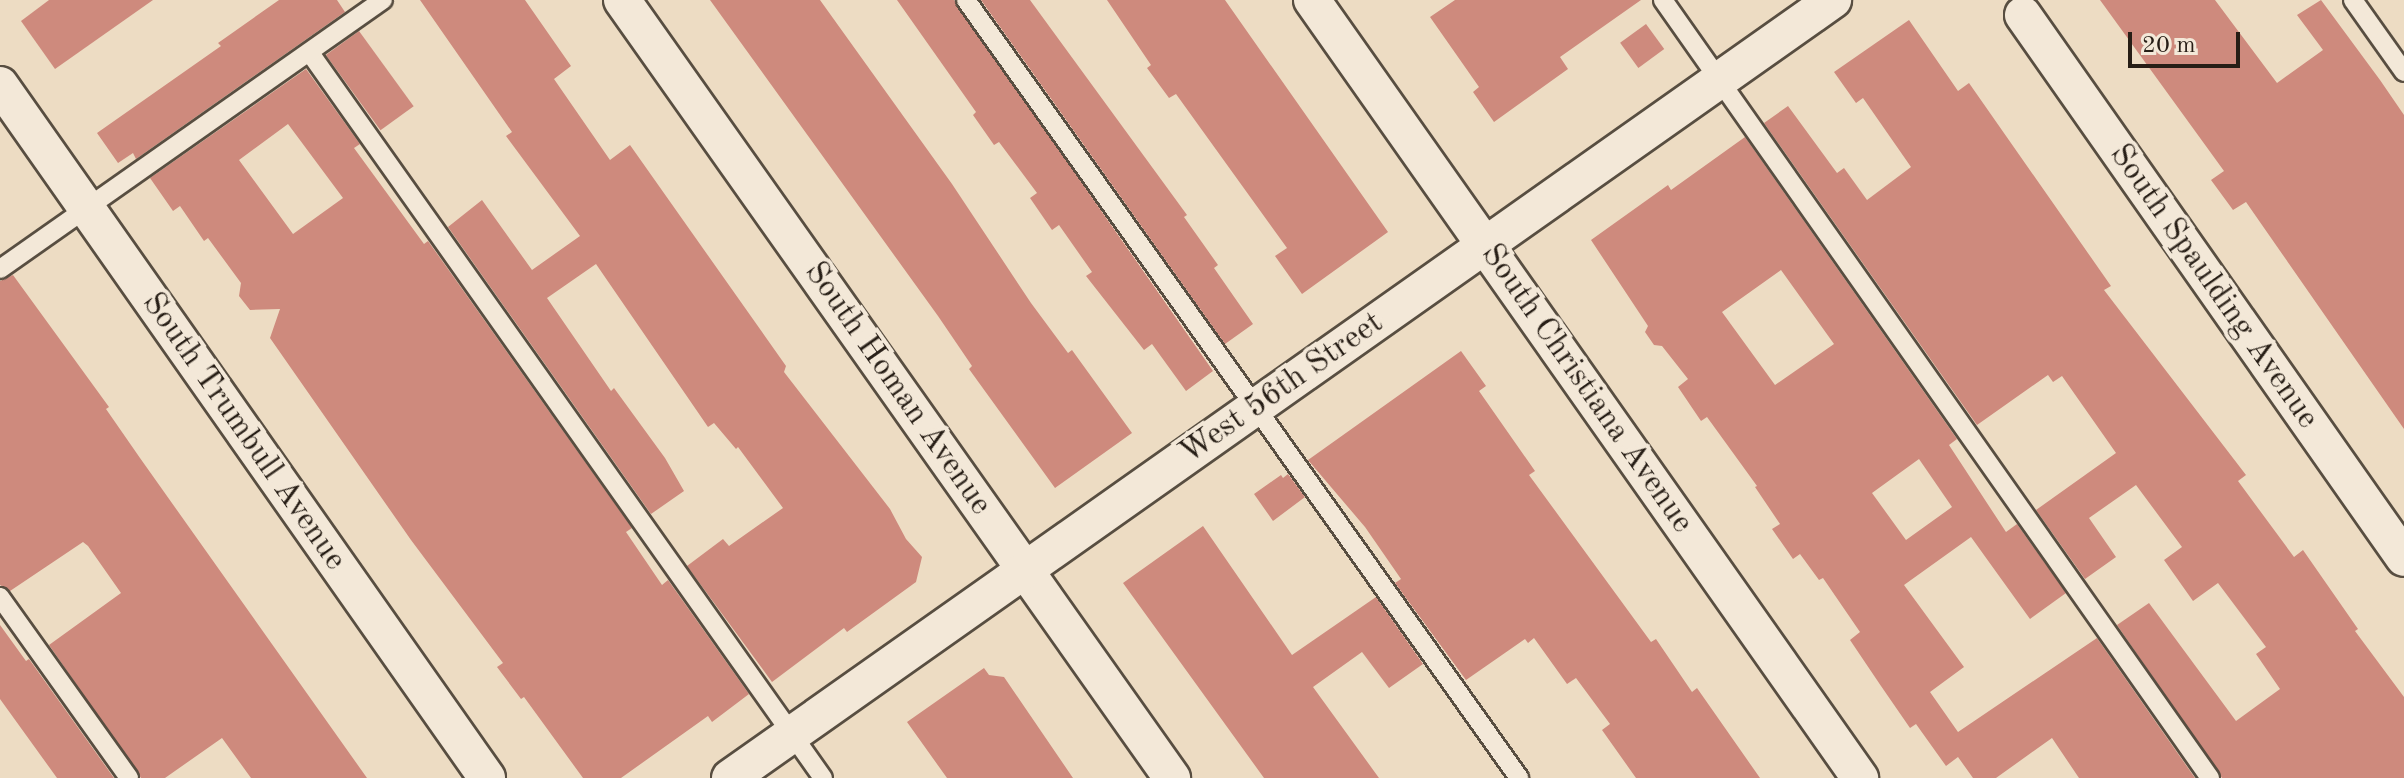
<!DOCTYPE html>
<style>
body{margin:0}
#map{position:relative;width:2404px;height:778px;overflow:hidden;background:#eddcc3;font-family:"Old Standard TT",serif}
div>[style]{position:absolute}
.building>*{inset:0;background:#ce8a7d;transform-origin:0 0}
.roads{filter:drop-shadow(2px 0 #584e41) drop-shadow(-2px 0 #584e41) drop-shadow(0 2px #584e41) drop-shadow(0 -2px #584e41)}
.lane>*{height:18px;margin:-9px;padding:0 9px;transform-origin:9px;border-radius:9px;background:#f3e8d8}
.street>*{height:36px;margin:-18px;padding:0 18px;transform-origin:18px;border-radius:18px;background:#f3e8d8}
span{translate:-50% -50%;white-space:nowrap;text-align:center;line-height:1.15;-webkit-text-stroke:8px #f3e8d8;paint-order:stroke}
.street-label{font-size:32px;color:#271e16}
.scale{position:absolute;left:2128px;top:32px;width:112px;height:36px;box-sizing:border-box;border:4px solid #271e16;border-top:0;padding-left:10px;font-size:24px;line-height:28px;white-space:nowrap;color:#271e16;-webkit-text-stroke:6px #f3e8d8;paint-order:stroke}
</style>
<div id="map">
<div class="building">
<div style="clip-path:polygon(49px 0,153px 0,55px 69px,21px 21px)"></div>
<div style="clip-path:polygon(279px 0,337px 0,345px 12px,136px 159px,133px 153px,118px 163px,97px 133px,221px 46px,218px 43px)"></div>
<div style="clip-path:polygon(420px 0,525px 0,571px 66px,554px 79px,610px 160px,630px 145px,786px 366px,784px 372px,890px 509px,906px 539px,922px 557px,916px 582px,847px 632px,844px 628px,772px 682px,687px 566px,723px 539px,729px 546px,783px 508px,738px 447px,736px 449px,714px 423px,708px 427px,596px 264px,547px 298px,611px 391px,614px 388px,665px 458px,684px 491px,651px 514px,448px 227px,482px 200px,532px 270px,580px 236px,506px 136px,512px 132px)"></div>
<div style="clip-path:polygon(710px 0,820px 0,952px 184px,1031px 303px,1068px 353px,1072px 350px,1132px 433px,1055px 488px,969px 369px,972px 366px,938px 316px)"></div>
<div style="clip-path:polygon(897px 0,954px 0,1213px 371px,1186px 391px,1152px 344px,1144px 350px,1086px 276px,1092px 272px,1059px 225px,1052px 230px,1030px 198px,1037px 193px,999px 142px,994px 145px,973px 115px,976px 112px)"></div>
<div style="clip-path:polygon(981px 0,1030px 0,1187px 215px,1184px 217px,1218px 265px,1214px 268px,1253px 324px,1225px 344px)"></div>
<div style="clip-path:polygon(1107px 0,1225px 0,1388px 232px,1302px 294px,1275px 256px,1287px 248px,1176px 94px,1169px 98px,1147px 68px,1151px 65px)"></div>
<div style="clip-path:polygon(1455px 0,1641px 0,1560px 57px,1568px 69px,1494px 122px,1473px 92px,1479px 87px,1430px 17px)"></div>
<div style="clip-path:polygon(2100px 0,2215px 0,2277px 83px,2323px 50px,2297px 15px,2321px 0,2380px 80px,2404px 115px,2404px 429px,2246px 202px,2233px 210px,2211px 180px,2224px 171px)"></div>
<div style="clip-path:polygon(1909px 20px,1958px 91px,1969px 83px,2111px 286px,2104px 290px,2246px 475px,2238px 481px,2294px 557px,2303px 550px,2358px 629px,2355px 631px,2404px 697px,2404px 778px,2222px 778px,2117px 625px,2149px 603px,2236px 721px,2280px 689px,2256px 654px,2266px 647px,2218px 583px,2193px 601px,2164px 560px,2182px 547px,2136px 485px,2089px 518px,2116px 557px,2085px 579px,2036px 510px,2116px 453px,2062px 376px,2053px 382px,2048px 375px,1977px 425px,1764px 123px,1788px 106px,1837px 173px,1844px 168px,1867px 200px,1911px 167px,1863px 98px,1856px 103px,1834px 72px)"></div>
<div style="left:1646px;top:24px;width:31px;height:32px;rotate:54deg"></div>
<div style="left:359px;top:31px;width:93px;height:41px;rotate:54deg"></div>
<div style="clip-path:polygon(evenodd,306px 69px,360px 144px,354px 148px,424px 244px,428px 241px,632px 528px,626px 532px,662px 585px,668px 580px,749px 694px,712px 722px,708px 716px,621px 778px,583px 778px,524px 697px,521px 699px,497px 667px,503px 663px,411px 540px,270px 338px,280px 309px,250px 310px,239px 296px,241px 283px,208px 238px,204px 241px,180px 206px,173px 211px,150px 178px,306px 69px,288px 124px,343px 198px,293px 234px,239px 160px,288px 124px)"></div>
<div style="clip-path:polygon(evenodd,1745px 137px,1957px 439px,1949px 445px,2006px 532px,2017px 524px,2066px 593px,2030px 619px,1971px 537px,1904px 585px,1964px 667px,1930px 692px,1958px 732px,2097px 638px,2195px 778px,2079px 778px,2052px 738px,1996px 778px,1973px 778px,1958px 757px,1946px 766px,1916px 724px,1910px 728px,1881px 686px,1850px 640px,1860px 632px,1823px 578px,1819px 580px,1800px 554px,1793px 559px,1772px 529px,1780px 524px,1755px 487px,1757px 486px,1707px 417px,1701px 421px,1678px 387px,1688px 379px,1662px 346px,1654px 345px,1645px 332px,1648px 326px,1591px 240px,1668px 185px,1671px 190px,1745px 137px,1781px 270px,1834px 344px,1775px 385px,1722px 312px,1781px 270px,1745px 137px,1919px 459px,1952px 507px,1906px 540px,1872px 493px,1919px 459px)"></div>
<div style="clip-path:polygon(13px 275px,109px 407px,106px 409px,140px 458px,367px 778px,251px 778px,222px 738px,165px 778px,141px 778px,49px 645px,121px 593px,88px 546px,83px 542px,10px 591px,0 585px,0 281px)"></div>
<div style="clip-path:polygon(1461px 351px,1486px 386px,1479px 391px,1535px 471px,1529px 475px,1651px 642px,1656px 639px,1692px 692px,1697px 688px,1760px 778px,1636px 778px,1602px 730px,1610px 724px,1576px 678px,1567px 684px,1534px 638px,1528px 643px,1525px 639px,1466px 680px,1395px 583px,1401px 579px,1365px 527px,1308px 460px)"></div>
<div style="clip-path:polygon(1288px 474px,1305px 497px,1273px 521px,1254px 494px,1281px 475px,1283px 478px)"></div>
<div style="clip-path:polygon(1203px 526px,1292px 655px,1376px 597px,1423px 664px,1389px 688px,1362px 652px,1313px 687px,1379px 778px,1264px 778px,1123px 583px)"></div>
<div style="clip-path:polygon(0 625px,26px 661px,29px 659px,114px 778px,57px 778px,0 699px)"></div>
<div style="clip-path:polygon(984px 668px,989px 675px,1004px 677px,1073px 778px,947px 778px,907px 722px)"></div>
</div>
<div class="roads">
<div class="lane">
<div style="left:966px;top:0;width:955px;rotate:54.59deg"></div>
<div style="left:1663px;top:0;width:951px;rotate:54.89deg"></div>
<div style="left:2353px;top:0;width:88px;rotate:54.7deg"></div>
<div style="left:310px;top:53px;width:888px;rotate:54.72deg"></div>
<div style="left:0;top:269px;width:468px;rotate:-35.1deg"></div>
<div style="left:0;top:597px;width:222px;rotate:54.5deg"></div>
</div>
<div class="street">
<div style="left:622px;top:0;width:953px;rotate:54.74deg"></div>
<div style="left:1312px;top:0;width:952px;rotate:54.84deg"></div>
<div style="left:2023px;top:15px;width:663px;rotate:54.94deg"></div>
<div style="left:0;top:85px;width:847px;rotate:54.9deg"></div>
<div style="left:730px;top:778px;width:1350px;rotate:-35.2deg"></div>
</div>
</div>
<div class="street-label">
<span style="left:2213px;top:287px;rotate:55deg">South Spaulding Avenue</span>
<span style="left:897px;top:389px;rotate:55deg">South Homan Avenue</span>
<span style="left:1282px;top:389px;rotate:-35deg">West 56th Street</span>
<span style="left:1586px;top:389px;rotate:55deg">South Christiana Avenue</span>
<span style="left:243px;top:432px;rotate:55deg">South Trumbull Avenue</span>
</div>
<div class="scale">20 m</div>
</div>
